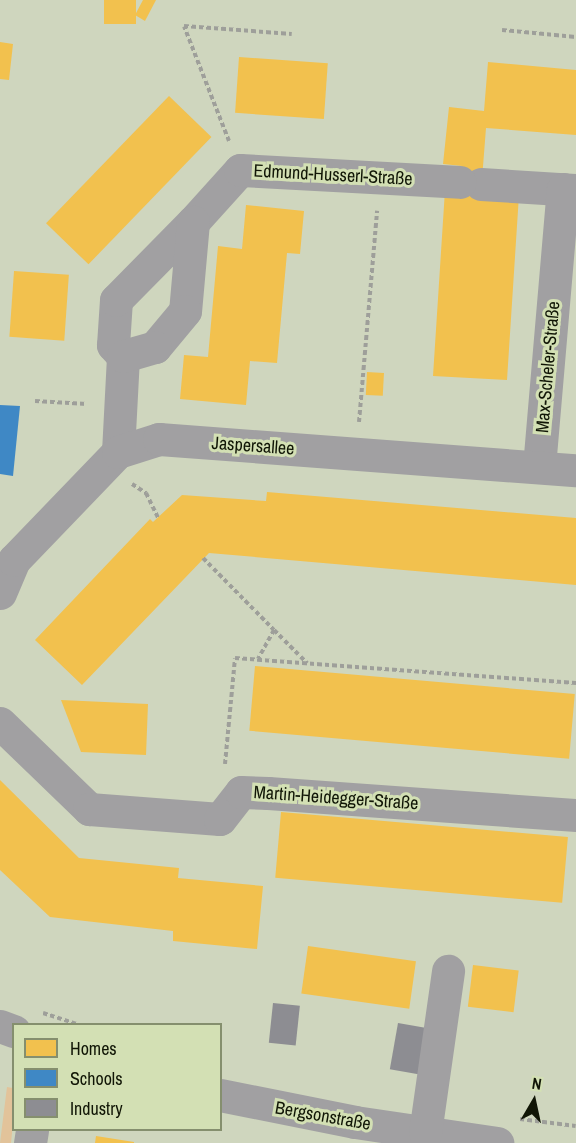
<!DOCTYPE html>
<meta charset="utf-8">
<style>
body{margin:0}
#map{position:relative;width:576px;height:1143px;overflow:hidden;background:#cfd6be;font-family:"Archivo Narrow",sans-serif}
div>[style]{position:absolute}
.green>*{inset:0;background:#e2c39a}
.homes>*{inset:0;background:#f2c14e;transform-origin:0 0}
.schools>*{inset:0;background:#3f88c5}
.industry>*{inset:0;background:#8d8d92;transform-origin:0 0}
.path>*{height:4px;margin-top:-2px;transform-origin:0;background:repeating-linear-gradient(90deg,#9e9f9a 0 4.5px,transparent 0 7.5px)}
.minor>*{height:33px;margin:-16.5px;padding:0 16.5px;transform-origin:16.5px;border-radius:16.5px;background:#a1a0a2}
span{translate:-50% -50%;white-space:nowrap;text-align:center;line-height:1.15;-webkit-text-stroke:6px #d3e0b4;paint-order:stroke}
.street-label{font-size:18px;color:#111606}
.legend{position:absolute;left:12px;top:1023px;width:210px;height:108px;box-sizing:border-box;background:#d3e0b4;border:2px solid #858f6e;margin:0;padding:8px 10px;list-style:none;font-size:18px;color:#111606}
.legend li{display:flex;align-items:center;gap:12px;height:30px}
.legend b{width:30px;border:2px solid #858f6e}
.north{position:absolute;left:504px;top:1071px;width:60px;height:60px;-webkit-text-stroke:4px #d3e0b4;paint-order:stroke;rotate:9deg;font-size:16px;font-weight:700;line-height:24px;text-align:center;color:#111606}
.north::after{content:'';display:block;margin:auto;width:21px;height:27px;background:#111606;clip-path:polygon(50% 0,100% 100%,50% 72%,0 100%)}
</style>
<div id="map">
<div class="green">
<div style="clip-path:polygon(7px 1087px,13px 1088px,13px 1123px,11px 1143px,0 1143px)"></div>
</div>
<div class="homes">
<div style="left:104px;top:0;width:32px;height:24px"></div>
<div style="clip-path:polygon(143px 0,156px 0,145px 21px,135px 15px)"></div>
<div style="clip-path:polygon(0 42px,13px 44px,9px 80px,0 79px)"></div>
<div style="left:239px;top:57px;width:89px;height:56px;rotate:4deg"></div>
<div style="clip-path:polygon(488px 62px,576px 70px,576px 135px,486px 128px,481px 192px,519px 195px,507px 380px,433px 376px,445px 190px,459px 190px,462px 166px,443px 164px,449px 107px,484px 111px)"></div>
<div style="left:169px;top:96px;width:59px;height:177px;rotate:44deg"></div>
<div style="clip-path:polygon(246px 205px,304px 211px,300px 254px,287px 253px,277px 363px,250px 361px,246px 405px,180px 399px,184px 355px,208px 357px,218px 246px,242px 249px)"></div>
<div style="left:14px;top:271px;width:55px;height:66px;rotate:4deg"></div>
<div style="left:367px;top:372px;width:17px;height:23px;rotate:3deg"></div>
<div style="clip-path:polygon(267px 492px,576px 518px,576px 585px,209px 553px,82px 685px,35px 640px,150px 519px,153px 522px,182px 495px,266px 501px)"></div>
<div style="left:255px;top:666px;width:321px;height:65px;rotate:5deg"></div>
<div style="clip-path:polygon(61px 700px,148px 704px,146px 755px,81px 752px)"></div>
<div style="clip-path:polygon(0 780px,79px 858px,179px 868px,178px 878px,263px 886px,257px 949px,173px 941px,173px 931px,50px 917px,0 870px)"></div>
<div style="left:281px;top:812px;width:288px;height:66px;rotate:5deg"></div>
<div style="left:308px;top:946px;width:109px;height:48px;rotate:8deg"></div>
<div style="left:473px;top:965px;width:46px;height:42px;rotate:7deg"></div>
<div style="clip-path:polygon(96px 1136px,134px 1142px,134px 1143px,95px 1143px)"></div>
</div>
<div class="schools">
<div style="clip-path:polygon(0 405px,20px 406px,13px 476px,0 474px)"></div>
</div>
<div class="industry">
<div style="left:273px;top:1003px;width:27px;height:40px;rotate:6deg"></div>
<div style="left:398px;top:1023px;width:29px;height:47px;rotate:10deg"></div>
</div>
<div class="path">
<div style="left:502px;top:30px;width:74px;rotate:5.4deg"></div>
<div style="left:229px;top:141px;width:123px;rotate:-111.4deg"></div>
<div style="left:184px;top:26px;width:108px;rotate:4.2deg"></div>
<div style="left:35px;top:401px;width:52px;rotate:3.3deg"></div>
<div style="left:359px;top:422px;width:212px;rotate:-85.1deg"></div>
<div style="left:132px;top:484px;width:17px;rotate:33deg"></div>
<div style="left:146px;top:493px;width:28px;rotate:64deg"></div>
<div style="left:203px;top:558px;width:101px;rotate:45.4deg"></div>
<div style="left:274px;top:630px;width:33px;rotate:119deg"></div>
<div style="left:274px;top:630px;width:47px;rotate:45deg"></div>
<div style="left:225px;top:764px;width:106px;rotate:-84.6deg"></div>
<div style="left:235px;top:658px;width:342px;rotate:4.2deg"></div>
<div style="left:43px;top:1013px;width:36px;rotate:18deg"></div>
<div style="left:520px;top:1119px;width:56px;rotate:7.1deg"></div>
</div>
<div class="minor">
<div style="left:481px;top:184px;width:95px;rotate:3.6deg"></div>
<div style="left:193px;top:222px;width:70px;rotate:-47.9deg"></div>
<div style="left:240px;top:170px;width:220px;rotate:3.1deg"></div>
<div style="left:118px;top:452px;width:96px;rotate:-87deg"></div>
<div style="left:123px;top:356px;width:15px;rotate:-132deg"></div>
<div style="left:113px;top:345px;width:45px;rotate:-86.2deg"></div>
<div style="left:116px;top:300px;width:110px;rotate:-45.4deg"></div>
<div style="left:193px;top:222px;width:89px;rotate:95.1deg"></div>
<div style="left:185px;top:311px;width:47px;rotate:129.8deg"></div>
<div style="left:155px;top:347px;width:33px;rotate:164deg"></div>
<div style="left:539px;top:467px;width:279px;rotate:-85.1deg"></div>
<div style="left:0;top:593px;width:36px;rotate:-67deg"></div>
<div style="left:14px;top:560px;width:150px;rotate:-46.1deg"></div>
<div style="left:118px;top:452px;width:43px;rotate:-17.6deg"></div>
<div style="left:159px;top:439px;width:418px;rotate:4.3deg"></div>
<div style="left:0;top:723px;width:124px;rotate:44deg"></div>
<div style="left:89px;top:809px;width:131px;rotate:4.4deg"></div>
<div style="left:220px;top:819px;width:34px;rotate:-52deg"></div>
<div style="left:241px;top:792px;width:27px;rotate:2deg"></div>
<div style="left:268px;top:793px;width:309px;rotate:4.1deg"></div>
<div style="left:0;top:1026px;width:15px;rotate:20deg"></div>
<div style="left:220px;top:1095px;width:138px;rotate:11.3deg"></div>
<div style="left:355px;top:1122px;width:144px;rotate:8.4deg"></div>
<div style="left:425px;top:1133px;width:164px;rotate:-81.9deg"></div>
<div style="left:30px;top:1143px;width:13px;rotate:-81deg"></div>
</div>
<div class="street-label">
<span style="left:333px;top:175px;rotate:3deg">Edmund-Husserl-Straße</span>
<span style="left:548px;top:367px;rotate:-85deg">Max-Scheler-Straße</span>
<span style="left:253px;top:446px;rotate:4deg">Jaspersallee</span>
<span style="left:336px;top:798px;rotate:4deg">Martin-Heidegger-Straße</span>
<span style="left:323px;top:1116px;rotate:10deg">Bergsonstraße</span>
</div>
<ul class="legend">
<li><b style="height:16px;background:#f2c14e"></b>Homes</li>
<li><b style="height:16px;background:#3f88c5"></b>Schools</li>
<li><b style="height:16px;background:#8d8d92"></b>Industry</li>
</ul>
<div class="north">N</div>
</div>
